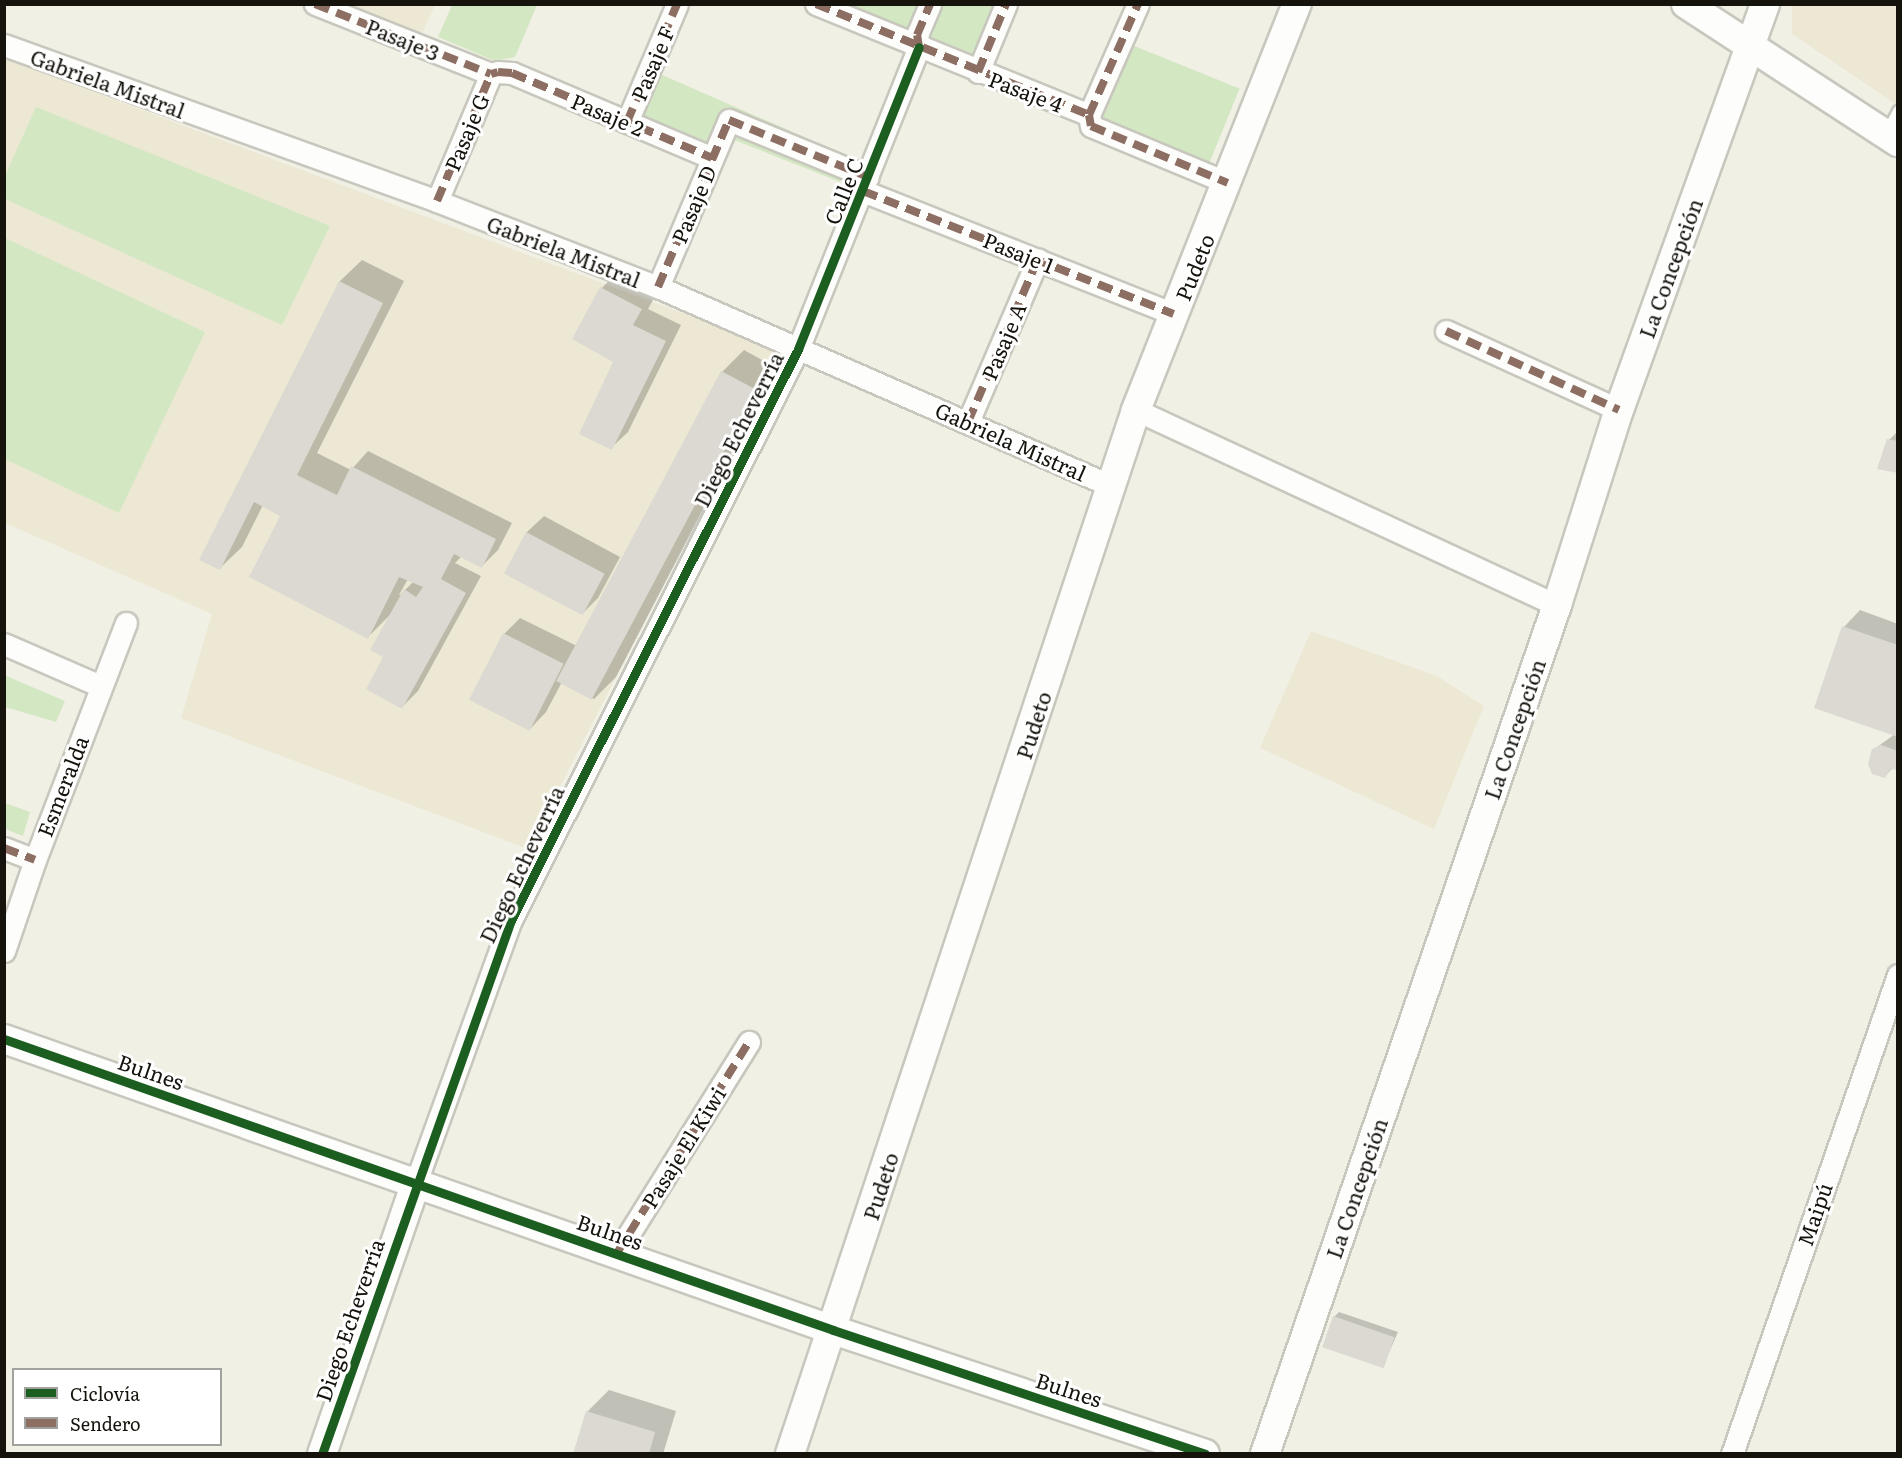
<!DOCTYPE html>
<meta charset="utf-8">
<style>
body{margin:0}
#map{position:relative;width:1902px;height:1458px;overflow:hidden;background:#f1f0e5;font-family:Literata,serif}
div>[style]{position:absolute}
.built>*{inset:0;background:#ece8d4}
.green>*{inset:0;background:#d3e7c3;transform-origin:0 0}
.shadow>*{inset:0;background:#0003}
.building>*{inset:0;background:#dbd9d1;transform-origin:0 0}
.roads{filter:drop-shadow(2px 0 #c8c7be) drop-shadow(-2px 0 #c8c7be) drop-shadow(0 2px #c8c7be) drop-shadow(0 -2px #c8c7be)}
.lane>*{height:10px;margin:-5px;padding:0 5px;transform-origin:5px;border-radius:5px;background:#fdfdfb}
.street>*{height:21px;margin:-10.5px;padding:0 10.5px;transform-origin:10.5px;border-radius:10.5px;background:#fdfdfb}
.secondary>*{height:28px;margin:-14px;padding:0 14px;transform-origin:14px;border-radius:14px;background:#fdfdfb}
.quiet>*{height:8px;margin-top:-4px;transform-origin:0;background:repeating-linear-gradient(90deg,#8d6e63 0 15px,transparent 0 23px)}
.cycleway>*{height:9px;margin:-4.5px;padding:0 4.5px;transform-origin:4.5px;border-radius:4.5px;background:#1b5e20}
span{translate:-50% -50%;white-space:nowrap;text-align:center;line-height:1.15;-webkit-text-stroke:6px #fff;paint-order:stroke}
.street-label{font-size:21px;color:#15130c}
.frame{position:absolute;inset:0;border:6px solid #15130c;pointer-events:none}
.legend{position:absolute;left:12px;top:1368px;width:210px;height:78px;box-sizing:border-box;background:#fff;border:2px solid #a1a19e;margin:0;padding:8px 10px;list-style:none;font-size:18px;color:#15130c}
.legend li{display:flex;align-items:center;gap:12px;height:30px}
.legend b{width:30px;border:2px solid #a1a19e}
</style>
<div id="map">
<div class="built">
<div style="clip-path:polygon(337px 5px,435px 5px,420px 38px)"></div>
<div style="clip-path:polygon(1792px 5px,1897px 5px,1897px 105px,1792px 34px)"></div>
<div style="clip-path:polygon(4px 58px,783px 351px,528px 849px,181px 718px,212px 614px,5px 523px)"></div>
<div style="clip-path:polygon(1311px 631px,1437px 676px,1484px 706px,1434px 829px,1260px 748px)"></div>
</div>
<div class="green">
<div style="clip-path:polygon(452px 5px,452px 4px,537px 5px,515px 57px,495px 61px,438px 37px)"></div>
<div style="clip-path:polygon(845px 5px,920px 5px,909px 32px)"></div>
<div style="clip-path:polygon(936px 5px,1002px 5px,978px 65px,922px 38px)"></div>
<div style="left:1132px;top:45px;width:116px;height:87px;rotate:22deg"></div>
<div style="clip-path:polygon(660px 74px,850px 157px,840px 182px,717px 133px,710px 147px,641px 119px)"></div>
<div style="clip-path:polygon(36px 107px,330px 226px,282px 325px,5px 199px,5px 176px)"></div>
<div style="clip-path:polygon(5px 238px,205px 332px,119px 513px,5px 459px)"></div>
<div style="clip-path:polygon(4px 675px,65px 701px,56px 722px,5px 707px)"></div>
<div style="clip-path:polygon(5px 803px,30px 812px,23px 836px,5px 829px)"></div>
</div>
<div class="shadow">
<div style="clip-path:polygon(evenodd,362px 260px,404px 281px,317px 453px,351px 470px,368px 451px,512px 523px,498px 550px,482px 566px,462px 556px,455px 563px,481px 576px,418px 691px,402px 707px,392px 613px,368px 637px,282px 515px,263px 505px,242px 547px,220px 568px,201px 559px,340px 281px,362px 260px,408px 579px,414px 581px,400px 595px,399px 595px,408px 579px)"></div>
<div style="clip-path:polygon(618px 271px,657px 293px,648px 309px,681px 325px,628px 432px,611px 448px,615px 361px,574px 339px,602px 288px)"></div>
<div style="clip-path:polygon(744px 350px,777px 368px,616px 677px,594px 699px,562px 682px,546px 712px,530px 729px,504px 634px,520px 618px,579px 647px,722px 372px)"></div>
<div style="clip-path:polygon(1898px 431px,1898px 473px,1889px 440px)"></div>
<div style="clip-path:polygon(544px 516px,620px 557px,598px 598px,582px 614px,506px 574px,527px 532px)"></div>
<div style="clip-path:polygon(1860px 610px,1898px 624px,1898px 769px,1893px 768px,1884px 777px,1873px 750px,1895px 734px,1816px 707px,1844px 627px)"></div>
<div style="clip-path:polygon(1339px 1312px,1398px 1332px,1383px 1366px,1334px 1317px)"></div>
<div style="clip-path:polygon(609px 1390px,676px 1411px,663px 1454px,574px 1454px,587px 1412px)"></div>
</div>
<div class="building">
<div style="clip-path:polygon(339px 281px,383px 303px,297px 475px,337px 495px,351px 466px,496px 539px,482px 568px,454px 554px,441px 579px,466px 593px,402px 709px,366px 689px,383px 657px,370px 650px,404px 589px,416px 597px,423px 587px,399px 577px,368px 639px,249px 577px,280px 516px,254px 502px,220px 570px,199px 560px)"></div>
<div style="clip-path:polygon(600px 287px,642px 309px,633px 325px,666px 341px,612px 450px,579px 434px,613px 362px,572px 339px)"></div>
<div style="left:721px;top:371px;width:40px;height:351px;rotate:28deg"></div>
<div style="clip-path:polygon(1887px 439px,1898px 441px,1898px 473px,1877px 469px)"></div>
<div style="left:526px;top:532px;width:89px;height:47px;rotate:28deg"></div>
<div style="clip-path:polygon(1842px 626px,1898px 645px,1898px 737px,1814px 708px)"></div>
<div style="left:503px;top:633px;width:68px;height:75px;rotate:27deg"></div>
<div style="clip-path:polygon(1881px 745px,1898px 751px,1898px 770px,1891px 769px,1885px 778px,1872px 774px,1868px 764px,1872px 749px)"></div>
<div style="left:1333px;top:1316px;width:65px;height:33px;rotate:19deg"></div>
<div style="clip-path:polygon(586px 1411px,655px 1432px,649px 1454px,573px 1454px)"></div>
</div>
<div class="roads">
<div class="lane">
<div style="left:1887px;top:132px;width:24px;rotate:-62deg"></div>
</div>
<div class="street">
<div style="left:315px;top:4px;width:189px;rotate:21.7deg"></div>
<div style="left:816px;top:4px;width:295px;rotate:22.1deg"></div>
<div style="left:4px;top:45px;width:460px;rotate:19.8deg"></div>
<div style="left:437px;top:201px;width:237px;rotate:21.3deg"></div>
<div style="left:658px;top:287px;width:496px;rotate:23.7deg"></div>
<div style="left:978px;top:72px;width:74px;rotate:-67.6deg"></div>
<div style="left:1089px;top:115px;width:11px;rotate:80deg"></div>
<div style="left:1091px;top:126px;width:148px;rotate:22.6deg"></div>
<div style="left:1089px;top:115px;width:121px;rotate:-66.2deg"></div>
<div style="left:627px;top:122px;width:128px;rotate:-67deg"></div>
<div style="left:863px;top:191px;width:334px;rotate:21.6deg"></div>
<div style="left:437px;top:201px;width:138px;rotate:-67deg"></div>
<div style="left:491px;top:74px;width:7px;rotate:-16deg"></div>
<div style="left:498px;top:72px;width:14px;rotate:4deg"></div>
<div style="left:512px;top:73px;width:217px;rotate:23deg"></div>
<div style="left:658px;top:287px;width:181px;rotate:-67deg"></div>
<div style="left:729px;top:120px;width:150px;rotate:22.3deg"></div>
<div style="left:1446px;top:331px;width:190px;rotate:24.5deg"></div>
<div style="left:1136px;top:410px;width:464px;rotate:24.9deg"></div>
<div style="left:968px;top:422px;width:177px;rotate:-66.8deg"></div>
<div style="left:4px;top:644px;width:105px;rotate:23.6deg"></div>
<div style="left:4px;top:848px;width:33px;rotate:21deg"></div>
<div style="left:4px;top:951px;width:96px;rotate:-71.2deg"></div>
<div style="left:35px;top:860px;width:254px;rotate:-69deg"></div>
<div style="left:416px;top:1182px;width:279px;rotate:-70.1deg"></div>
<div style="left:511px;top:920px;width:639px;rotate:-63.31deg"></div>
<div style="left:798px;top:349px;width:325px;rotate:-68.2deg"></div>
<div style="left:919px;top:47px;width:12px;rotate:-99deg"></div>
<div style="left:917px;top:35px;width:34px;rotate:-67deg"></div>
<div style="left:617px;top:1253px;width:249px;rotate:-58deg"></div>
<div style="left:1732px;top:1454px;width:507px;rotate:-70.89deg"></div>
</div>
<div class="secondary">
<div style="left:1686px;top:4px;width:253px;rotate:33.1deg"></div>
<div style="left:4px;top:1039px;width:879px;rotate:19.34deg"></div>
<div style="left:833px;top:1330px;width:392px;rotate:18.4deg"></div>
<div style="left:322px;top:1454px;width:288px;rotate:-70.9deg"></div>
<div style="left:790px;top:1454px;width:1100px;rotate:-71.66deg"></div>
<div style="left:1136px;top:410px;width:437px;rotate:-68.4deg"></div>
<div style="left:1265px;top:1454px;width:898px;rotate:-71.02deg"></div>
<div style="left:1557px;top:605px;width:205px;rotate:-72.4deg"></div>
<div style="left:1619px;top:410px;width:431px;rotate:-70.2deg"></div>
</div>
</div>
<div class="quiet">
<div style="left:315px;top:4px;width:189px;rotate:21.7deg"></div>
<div style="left:816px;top:4px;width:295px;rotate:22.1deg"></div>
<div style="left:919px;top:47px;width:12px;rotate:-99deg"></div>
<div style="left:917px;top:35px;width:34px;rotate:-67deg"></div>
<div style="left:978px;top:72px;width:74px;rotate:-67.6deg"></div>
<div style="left:1089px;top:115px;width:11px;rotate:80deg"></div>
<div style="left:1091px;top:126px;width:148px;rotate:22.6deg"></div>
<div style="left:1089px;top:115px;width:121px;rotate:-66.2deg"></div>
<div style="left:627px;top:122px;width:128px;rotate:-67deg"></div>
<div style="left:863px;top:191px;width:334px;rotate:21.6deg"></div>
<div style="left:437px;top:201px;width:138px;rotate:-67deg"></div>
<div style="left:491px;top:74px;width:7px;rotate:-16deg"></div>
<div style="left:498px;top:72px;width:14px;rotate:4deg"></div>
<div style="left:512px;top:73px;width:217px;rotate:23deg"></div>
<div style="left:658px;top:287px;width:181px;rotate:-67deg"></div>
<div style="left:729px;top:120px;width:150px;rotate:22.3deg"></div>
<div style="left:1446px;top:331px;width:190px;rotate:24.5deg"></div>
<div style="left:968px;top:422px;width:177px;rotate:-66.8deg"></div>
<div style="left:4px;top:848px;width:33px;rotate:21deg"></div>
<div style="left:617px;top:1253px;width:249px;rotate:-58deg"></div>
</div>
<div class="cycleway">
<div style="left:4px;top:1039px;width:879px;rotate:19.34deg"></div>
<div style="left:833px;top:1330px;width:392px;rotate:18.4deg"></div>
<div style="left:322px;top:1454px;width:566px;rotate:-70.51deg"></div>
<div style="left:511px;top:920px;width:639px;rotate:-63.31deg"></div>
<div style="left:798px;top:349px;width:325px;rotate:-68.2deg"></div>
</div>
<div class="street-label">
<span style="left:403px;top:39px;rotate:22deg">Pasaje 3</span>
<span style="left:652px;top:63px;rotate:-67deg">Pasaje F</span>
<span style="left:108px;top:83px;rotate:20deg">Gabriela Mistral</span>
<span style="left:1026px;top:91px;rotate:21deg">Pasaje 4</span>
<span style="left:608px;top:114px;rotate:23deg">Pasaje 2</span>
<span style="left:466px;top:132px;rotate:-67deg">Pasaje G</span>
<span style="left:843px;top:191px;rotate:-68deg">Calle C</span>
<span style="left:693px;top:204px;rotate:-67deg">Pasaje D</span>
<span style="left:564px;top:251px;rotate:21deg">Gabriela Mistral</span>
<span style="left:1019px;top:252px;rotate:22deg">Pasaje 1</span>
<span style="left:1194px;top:267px;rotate:-68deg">Pudeto</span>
<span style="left:1670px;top:268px;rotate:-70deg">La Concepción</span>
<span style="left:1003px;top:341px;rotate:-67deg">Pasaje A</span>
<span style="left:738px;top:429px;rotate:-63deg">Diego Echeverría</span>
<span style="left:1011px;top:441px;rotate:24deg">Gabriela Mistral</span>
<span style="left:1033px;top:725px;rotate:-72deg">Pudeto</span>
<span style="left:1514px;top:729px;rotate:-71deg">La Concepción</span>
<span style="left:62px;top:786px;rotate:-69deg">Esmeralda</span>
<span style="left:521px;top:864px;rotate:-65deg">Diego Echeverría</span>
<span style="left:151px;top:1071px;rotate:19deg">Bulnes</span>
<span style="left:683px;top:1147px;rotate:-58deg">Pasaje El Kiwi</span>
<span style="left:880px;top:1186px;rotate:-72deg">Pudeto</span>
<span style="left:1356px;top:1188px;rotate:-71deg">La Concepción</span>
<span style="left:1814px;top:1214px;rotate:-71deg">Maipú</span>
<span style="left:610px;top:1231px;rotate:19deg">Bulnes</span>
<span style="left:349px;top:1320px;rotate:-71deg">Diego Echeverría</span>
<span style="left:1069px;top:1389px;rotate:18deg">Bulnes</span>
</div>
<div class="frame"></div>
<ul class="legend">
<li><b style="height:8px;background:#1b5e20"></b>Ciclovía</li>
<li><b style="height:8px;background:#8d6e63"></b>Sendero</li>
</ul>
</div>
